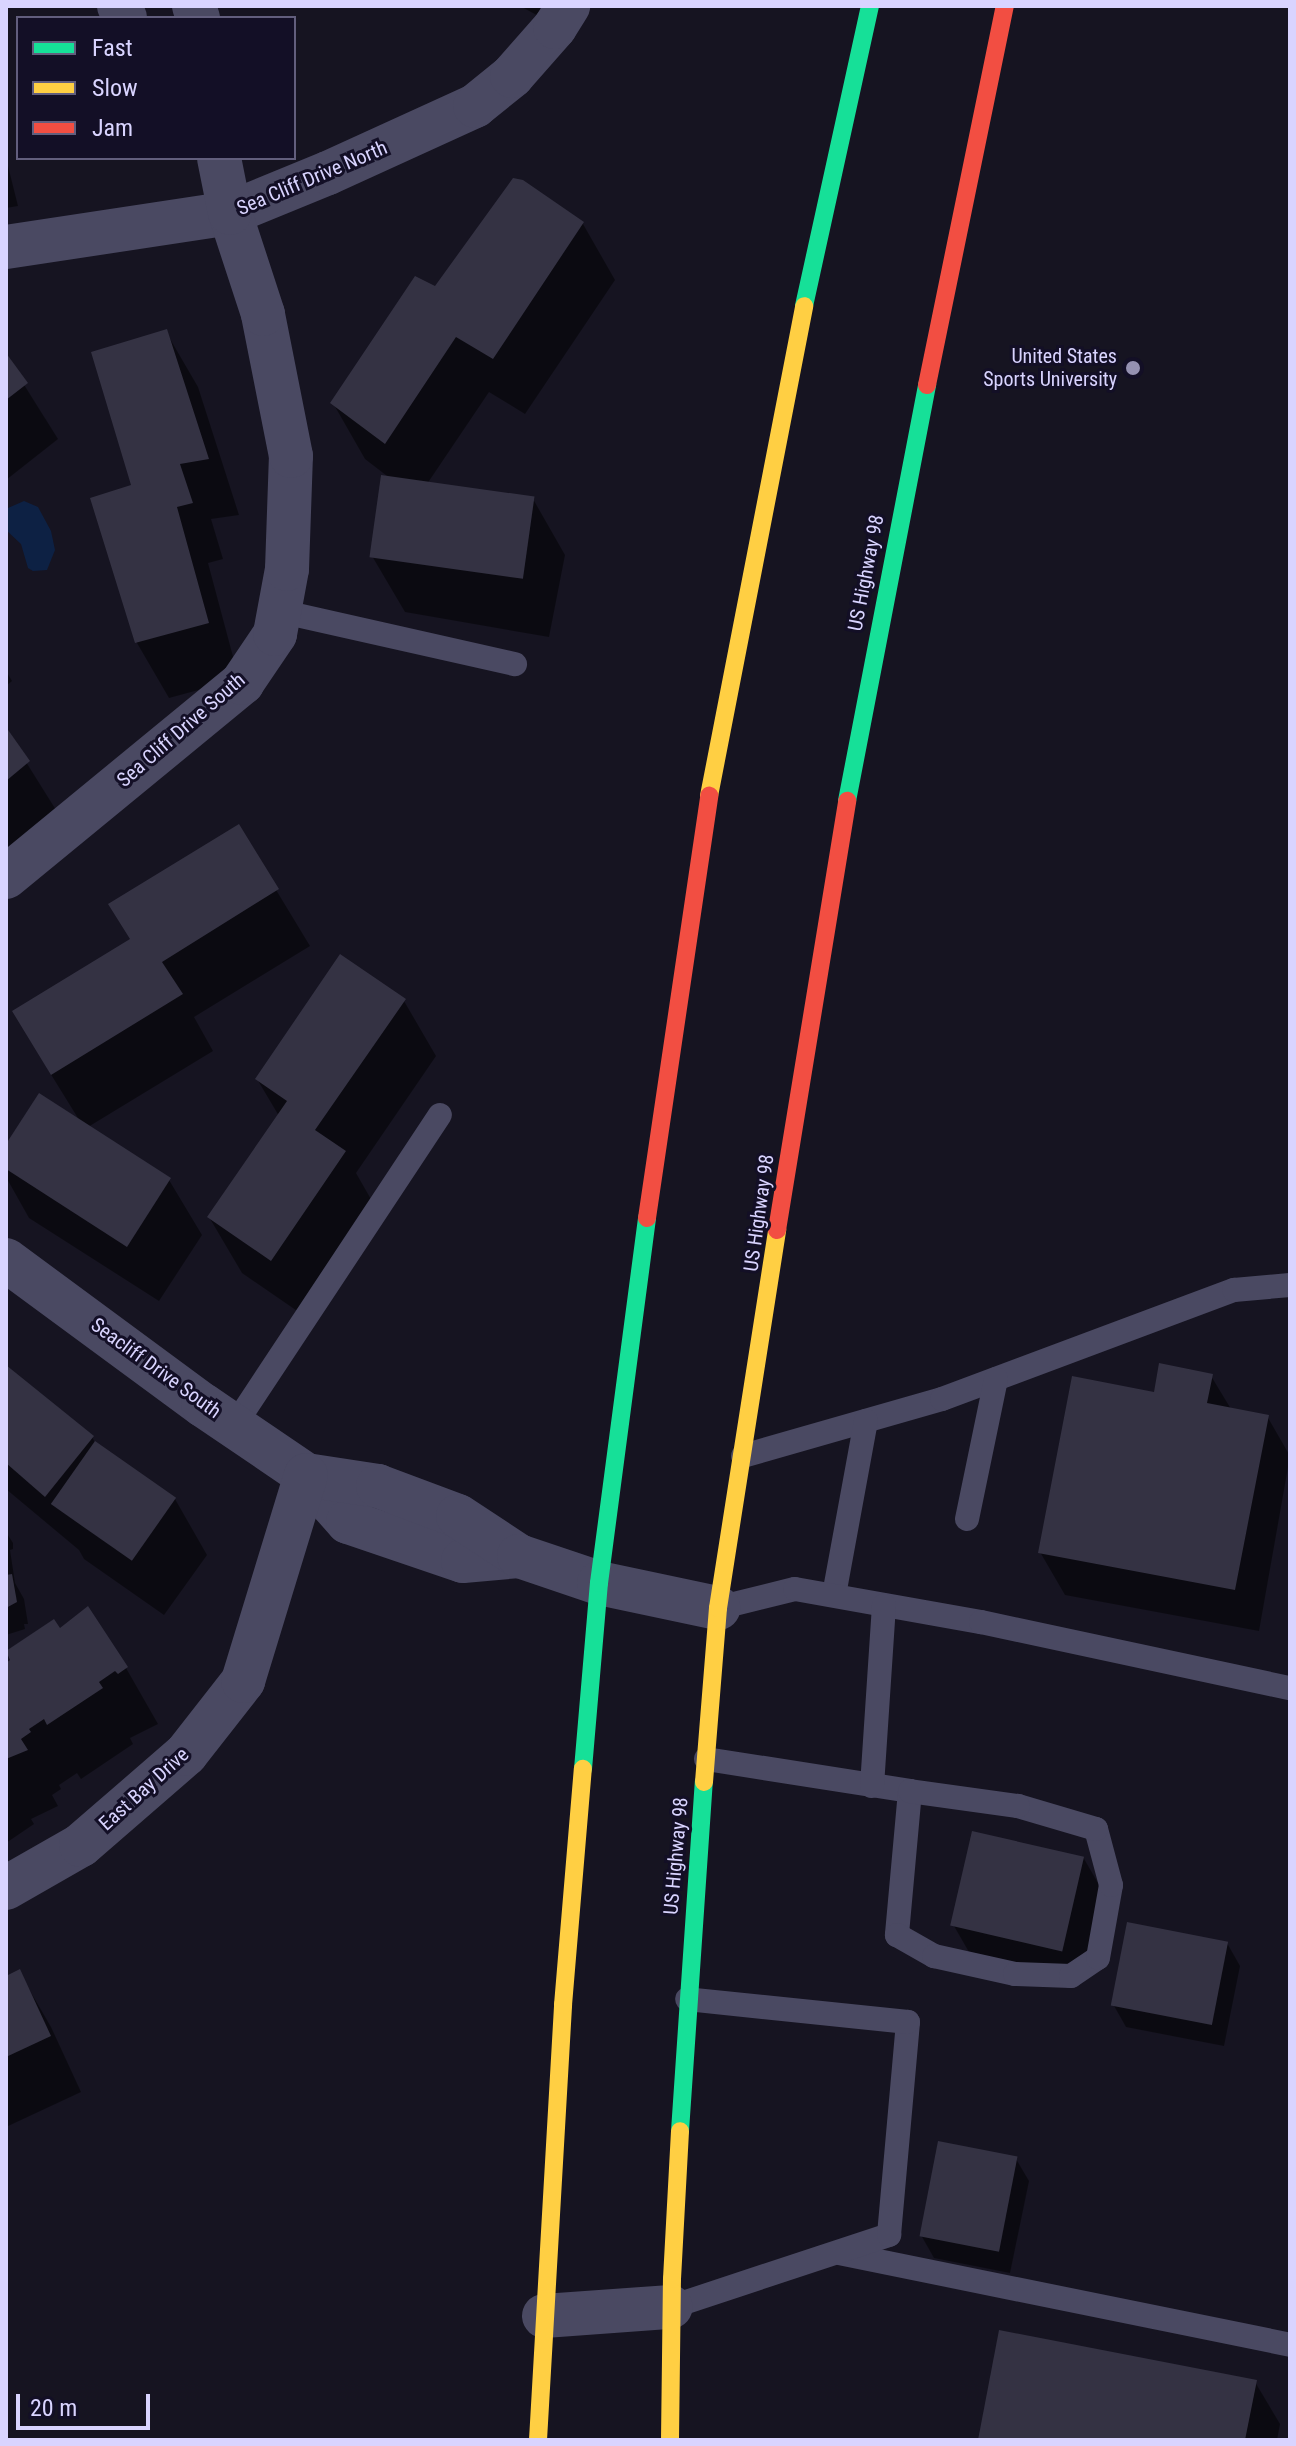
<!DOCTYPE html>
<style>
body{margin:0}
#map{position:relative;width:1296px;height:2446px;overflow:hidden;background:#161421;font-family:"Roboto Condensed",sans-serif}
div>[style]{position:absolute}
.water>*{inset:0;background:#0d2144}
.shadow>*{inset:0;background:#0007}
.building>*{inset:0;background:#343243;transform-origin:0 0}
.lane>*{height:24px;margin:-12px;padding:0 12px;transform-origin:12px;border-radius:12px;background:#4a4962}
.street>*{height:44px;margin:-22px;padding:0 22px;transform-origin:22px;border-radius:22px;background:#4a4962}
.fast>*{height:18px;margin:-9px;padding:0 9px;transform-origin:9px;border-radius:9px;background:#16e098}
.slow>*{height:18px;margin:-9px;padding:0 9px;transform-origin:9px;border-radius:9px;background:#ffcf43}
.jam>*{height:18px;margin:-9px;padding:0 9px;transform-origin:9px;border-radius:9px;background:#f24e42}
.dots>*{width:22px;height:22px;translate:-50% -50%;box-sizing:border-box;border:4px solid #130f26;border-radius:50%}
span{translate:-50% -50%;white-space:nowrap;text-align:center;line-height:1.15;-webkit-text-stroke:6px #130f26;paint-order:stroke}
.street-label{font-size:20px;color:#d9d4ff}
.poi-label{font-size:20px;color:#d9d4ff}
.right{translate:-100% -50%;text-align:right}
.frame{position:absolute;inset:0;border:8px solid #d9d4ff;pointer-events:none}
.legend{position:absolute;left:16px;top:16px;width:280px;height:144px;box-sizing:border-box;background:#130f26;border:2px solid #625e7d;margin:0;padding:10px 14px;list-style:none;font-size:24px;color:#d9d4ff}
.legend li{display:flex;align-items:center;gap:16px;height:40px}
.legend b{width:40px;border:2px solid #625e7d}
.scale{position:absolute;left:16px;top:2394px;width:134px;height:36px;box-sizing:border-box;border:4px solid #d9d4ff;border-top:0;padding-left:10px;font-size:24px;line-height:28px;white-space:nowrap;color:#d9d4ff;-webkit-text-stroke:6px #130f26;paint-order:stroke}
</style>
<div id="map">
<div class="water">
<div style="clip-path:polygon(24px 501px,38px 507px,51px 531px,55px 550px,47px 570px,33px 571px,28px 568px,21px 544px,6px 530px,8px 508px)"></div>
</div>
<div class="shadow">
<div style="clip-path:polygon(520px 6px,552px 6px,544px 19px)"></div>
<div style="clip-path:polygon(6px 158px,18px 206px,6px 208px)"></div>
<div style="clip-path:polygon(522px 182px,583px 224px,615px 280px,525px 414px,489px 392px,427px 484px,533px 499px,565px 555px,549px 637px,405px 612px,372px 556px,391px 479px,365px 459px,333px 403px,436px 288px)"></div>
<div style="clip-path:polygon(166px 332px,198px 387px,239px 515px,211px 519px,223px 559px,208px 563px,239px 679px,169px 698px,137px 643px,93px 499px,133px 486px)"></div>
<div style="clip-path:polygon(6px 356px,58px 439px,6px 480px)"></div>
<div style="clip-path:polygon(6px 671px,12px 681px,6px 686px)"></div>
<div style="clip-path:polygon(6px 730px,61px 818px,6px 859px)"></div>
<div style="clip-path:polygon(238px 827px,310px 946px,194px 1017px,213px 1051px,88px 1127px,169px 1180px,202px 1235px,159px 1301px,29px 1218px,6px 1177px,6px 1148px,81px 1123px,47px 1068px,131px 940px)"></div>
<div style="clip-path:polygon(404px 1001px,436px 1056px,356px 1173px,376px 1208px,303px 1315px,242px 1273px,209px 1217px,279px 1116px,257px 1079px)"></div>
<div style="clip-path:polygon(6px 1368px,92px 1437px,97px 1446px,175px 1499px,207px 1555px,164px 1615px,84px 1559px,79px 1550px,6px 1489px)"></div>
<div style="clip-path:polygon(1211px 1376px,1231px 1409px,1267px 1416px,1290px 1456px,1259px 1631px,1065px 1595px,1040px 1552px,1156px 1394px)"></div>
<div style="clip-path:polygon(6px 1532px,13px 1543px,13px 1549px,10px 1550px,15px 1583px,24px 1599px,28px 1624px,24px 1624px,25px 1629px,6px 1635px)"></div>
<div style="clip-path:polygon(54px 1622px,60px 1631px,126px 1668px,158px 1724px,130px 1738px,133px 1744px,81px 1779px,77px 1773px,59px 1785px,61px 1789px,52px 1795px,58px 1806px,31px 1819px,34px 1824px,6px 1843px,6px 1665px,12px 1662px,7px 1653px)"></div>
<div style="clip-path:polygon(1083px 1857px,1102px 1890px,1082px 1983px,973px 1959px,954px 1926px)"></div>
<div style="clip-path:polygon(1227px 1943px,1240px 1966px,1224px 2046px,1126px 2027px,1113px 2004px)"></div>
<div style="clip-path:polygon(19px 1972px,51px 2027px,81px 2092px,6px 2127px,6px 1978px)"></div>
<div style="clip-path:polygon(1016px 2159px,1029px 2181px,1010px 2273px,934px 2258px,921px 2235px)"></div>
<div style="clip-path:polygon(1255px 2382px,1280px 2424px,1277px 2440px,980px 2440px)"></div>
</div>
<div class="building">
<div style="clip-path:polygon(513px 178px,523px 180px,584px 222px,493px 359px,456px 337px,385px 444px,330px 403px,415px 276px,435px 286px)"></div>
<div style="clip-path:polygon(167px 329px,209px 459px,180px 464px,193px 503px,177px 507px,209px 623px,135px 643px,90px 498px,131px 485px,91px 352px)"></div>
<div style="clip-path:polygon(6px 353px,28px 383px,6px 400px)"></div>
<div style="left:381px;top:475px;width:155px;height:83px;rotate:8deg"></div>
<div style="clip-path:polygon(6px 727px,30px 761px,6px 781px)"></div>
<div style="clip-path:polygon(239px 824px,279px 889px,162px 962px,183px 994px,51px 1075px,12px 1011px,130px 939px,108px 904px)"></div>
<div style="clip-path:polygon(340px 954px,406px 999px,315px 1130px,346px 1151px,271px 1261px,207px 1217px,287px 1101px,255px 1079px)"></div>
<div style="clip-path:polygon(39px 1093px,171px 1178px,127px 1247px,6px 1169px,6px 1144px)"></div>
<div style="clip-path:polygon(1159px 1363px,1213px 1374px,1207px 1403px,1269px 1415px,1235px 1590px,1038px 1553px,1072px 1376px,1154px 1392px)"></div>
<div style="clip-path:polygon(6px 1365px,94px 1436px,45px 1497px,6px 1463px)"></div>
<div style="left:95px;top:1441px;width:99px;height:77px;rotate:35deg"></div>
<div style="clip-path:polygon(12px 1574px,17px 1602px,6px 1608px,6px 1575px)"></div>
<div style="clip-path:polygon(88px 1606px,128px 1667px,118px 1674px,115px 1671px,99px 1682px,103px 1688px,47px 1725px,44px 1719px,29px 1729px,31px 1732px,21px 1739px,28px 1750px,6px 1759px,6px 1663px,10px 1660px,6px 1651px,54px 1619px,60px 1628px)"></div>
<div style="left:972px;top:1831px;width:115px;height:97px;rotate:13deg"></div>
<div style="left:1127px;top:1922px;width:103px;height:85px;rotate:11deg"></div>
<div style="clip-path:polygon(20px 1969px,51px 2036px,6px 2057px,6px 1976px)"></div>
<div style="left:938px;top:2141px;width:81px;height:97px;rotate:11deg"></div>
<div style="clip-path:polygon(999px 2330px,1257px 2380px,1245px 2440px,978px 2440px)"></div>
</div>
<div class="lane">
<div style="left:279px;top:611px;width:242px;rotate:12.7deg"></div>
<div style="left:234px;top:1426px;width:373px;rotate:-56.5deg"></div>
<div style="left:743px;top:1456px;width:207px;rotate:-16deg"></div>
<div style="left:942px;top:1399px;width:312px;rotate:-20.5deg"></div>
<div style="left:1234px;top:1290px;width:56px;rotate:-5.1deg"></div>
<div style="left:967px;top:1519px;width:143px;rotate:-78.3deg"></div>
<div style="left:834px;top:1595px;width:177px;rotate:-79.6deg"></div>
<div style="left:718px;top:1608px;width:79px;rotate:-13.9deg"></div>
<div style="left:795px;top:1589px;width:189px;rotate:10.1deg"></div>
<div style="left:981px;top:1622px;width:316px;rotate:12.1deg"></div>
<div style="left:706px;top:1759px;width:206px;rotate:8.9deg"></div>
<div style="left:910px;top:1791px;width:145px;rotate:95.2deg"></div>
<div style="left:897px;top:1935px;width:43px;rotate:29.6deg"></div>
<div style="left:934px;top:1956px;width:83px;rotate:12.5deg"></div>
<div style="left:1015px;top:1974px;width:56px;rotate:2deg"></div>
<div style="left:1071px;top:1976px;width:32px;rotate:-34deg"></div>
<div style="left:1098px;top:1958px;width:74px;rotate:-79.9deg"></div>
<div style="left:1111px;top:1885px;width:58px;rotate:-105deg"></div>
<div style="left:1096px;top:1829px;width:81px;rotate:-163.6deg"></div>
<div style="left:1018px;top:1806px;width:109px;rotate:-172.1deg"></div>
<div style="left:872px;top:1786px;width:181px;rotate:-86.2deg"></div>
<div style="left:839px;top:2253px;width:460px;rotate:11.5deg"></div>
<div style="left:671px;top:2307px;width:230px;rotate:-18.3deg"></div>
<div style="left:889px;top:2235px;width:214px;rotate:-84.9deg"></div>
<div style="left:908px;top:2022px;width:222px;rotate:-174.1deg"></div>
</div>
<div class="street">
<div style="left:119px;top:6px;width:13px;rotate:63deg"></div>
<div style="left:194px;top:6px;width:13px;rotate:72deg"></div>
<div style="left:6px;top:247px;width:227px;rotate:-8.6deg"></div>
<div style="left:230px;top:213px;width:106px;rotate:-22.2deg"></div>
<div style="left:328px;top:173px;width:162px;rotate:-24.5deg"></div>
<div style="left:475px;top:106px;width:48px;rotate:-39deg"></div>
<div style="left:512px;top:76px;width:65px;rotate:-48.7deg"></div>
<div style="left:555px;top:27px;width:25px;rotate:-58deg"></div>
<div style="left:6px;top:877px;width:306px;rotate:-39.4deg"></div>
<div style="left:242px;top:683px;width:59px;rotate:-56deg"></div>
<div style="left:275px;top:634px;width:66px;rotate:-79.5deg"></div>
<div style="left:287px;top:569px;width:113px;rotate:-88deg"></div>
<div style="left:291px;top:456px;width:145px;rotate:-101.2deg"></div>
<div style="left:263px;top:314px;width:106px;rotate:-108.1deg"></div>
<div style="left:230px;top:213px;width:56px;rotate:-101.3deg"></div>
<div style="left:6px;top:1260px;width:245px;rotate:36.4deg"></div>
<div style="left:203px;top:1405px;width:125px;rotate:34.2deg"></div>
<div style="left:306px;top:1475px;width:63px;rotate:48.2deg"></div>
<div style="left:348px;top:1522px;width:121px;rotate:18.7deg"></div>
<div style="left:463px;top:1561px;width:56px;rotate:-5.1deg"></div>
<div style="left:306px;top:1475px;width:73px;rotate:8.7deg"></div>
<div style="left:378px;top:1486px;width:85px;rotate:20.6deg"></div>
<div style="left:458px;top:1516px;width:73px;rotate:33.3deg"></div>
<div style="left:519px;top:1556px;width:84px;rotate:18.6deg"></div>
<div style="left:599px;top:1583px;width:122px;rotate:11.9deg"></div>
<div style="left:6px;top:1888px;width:86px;rotate:-29.8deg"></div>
<div style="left:81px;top:1845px;width:139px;rotate:-40.9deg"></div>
<div style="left:186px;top:1754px;width:93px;rotate:-52deg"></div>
<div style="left:243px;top:1681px;width:215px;rotate:-73deg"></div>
<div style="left:544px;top:2316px;width:127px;rotate:-4.1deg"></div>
</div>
<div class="fast">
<div style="left:804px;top:306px;width:307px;rotate:-77.6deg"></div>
<div style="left:847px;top:801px;width:424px;rotate:-79.1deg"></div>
<div style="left:583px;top:1769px;width:187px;rotate:-85.1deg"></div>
<div style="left:599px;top:1583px;width:368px;rotate:-82.5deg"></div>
<div style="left:680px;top:2131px;width:350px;rotate:-86.1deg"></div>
</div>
<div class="slow">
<div style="left:709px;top:796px;width:499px;rotate:-79deg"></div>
<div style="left:704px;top:1782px;width:175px;rotate:-85.4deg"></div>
<div style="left:718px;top:1608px;width:383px;rotate:-81.1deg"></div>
<div style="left:538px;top:2440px;width:436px;rotate:-86.7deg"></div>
<div style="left:563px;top:2005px;width:237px;rotate:-85.2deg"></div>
<div style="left:670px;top:2440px;width:161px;rotate:-89.3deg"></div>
<div style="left:672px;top:2279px;width:148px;rotate:-86.9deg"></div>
</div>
<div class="jam">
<div style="left:927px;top:385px;width:387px;rotate:-78.4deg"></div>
<div style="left:647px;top:1218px;width:427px;rotate:-81.6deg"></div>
<div style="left:777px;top:1230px;width:435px;rotate:-80.7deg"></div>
</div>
<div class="dots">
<div style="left:1133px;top:368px;background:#9591b1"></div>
</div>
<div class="street-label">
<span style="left:312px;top:178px;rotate:-23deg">Sea Cliff Drive North</span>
<span style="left:866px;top:573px;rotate:-79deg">US Highway 98</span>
<span style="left:181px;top:730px;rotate:-41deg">Sea Cliff Drive South</span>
<span style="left:759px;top:1213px;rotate:-82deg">US Highway 98</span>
<span style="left:156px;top:1368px;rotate:36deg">Seacliff Drive South</span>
<span style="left:144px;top:1789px;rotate:-42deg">East Bay Drive</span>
<span style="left:676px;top:1856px;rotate:-85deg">US Highway 98</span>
</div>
<div class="poi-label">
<span class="right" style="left:1117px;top:368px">United States<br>Sports University</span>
</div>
<div class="frame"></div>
<ul class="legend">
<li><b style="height:10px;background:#16e098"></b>Fast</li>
<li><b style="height:10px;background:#ffcf43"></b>Slow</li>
<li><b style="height:10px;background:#f24e42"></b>Jam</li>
</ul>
<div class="scale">20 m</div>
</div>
